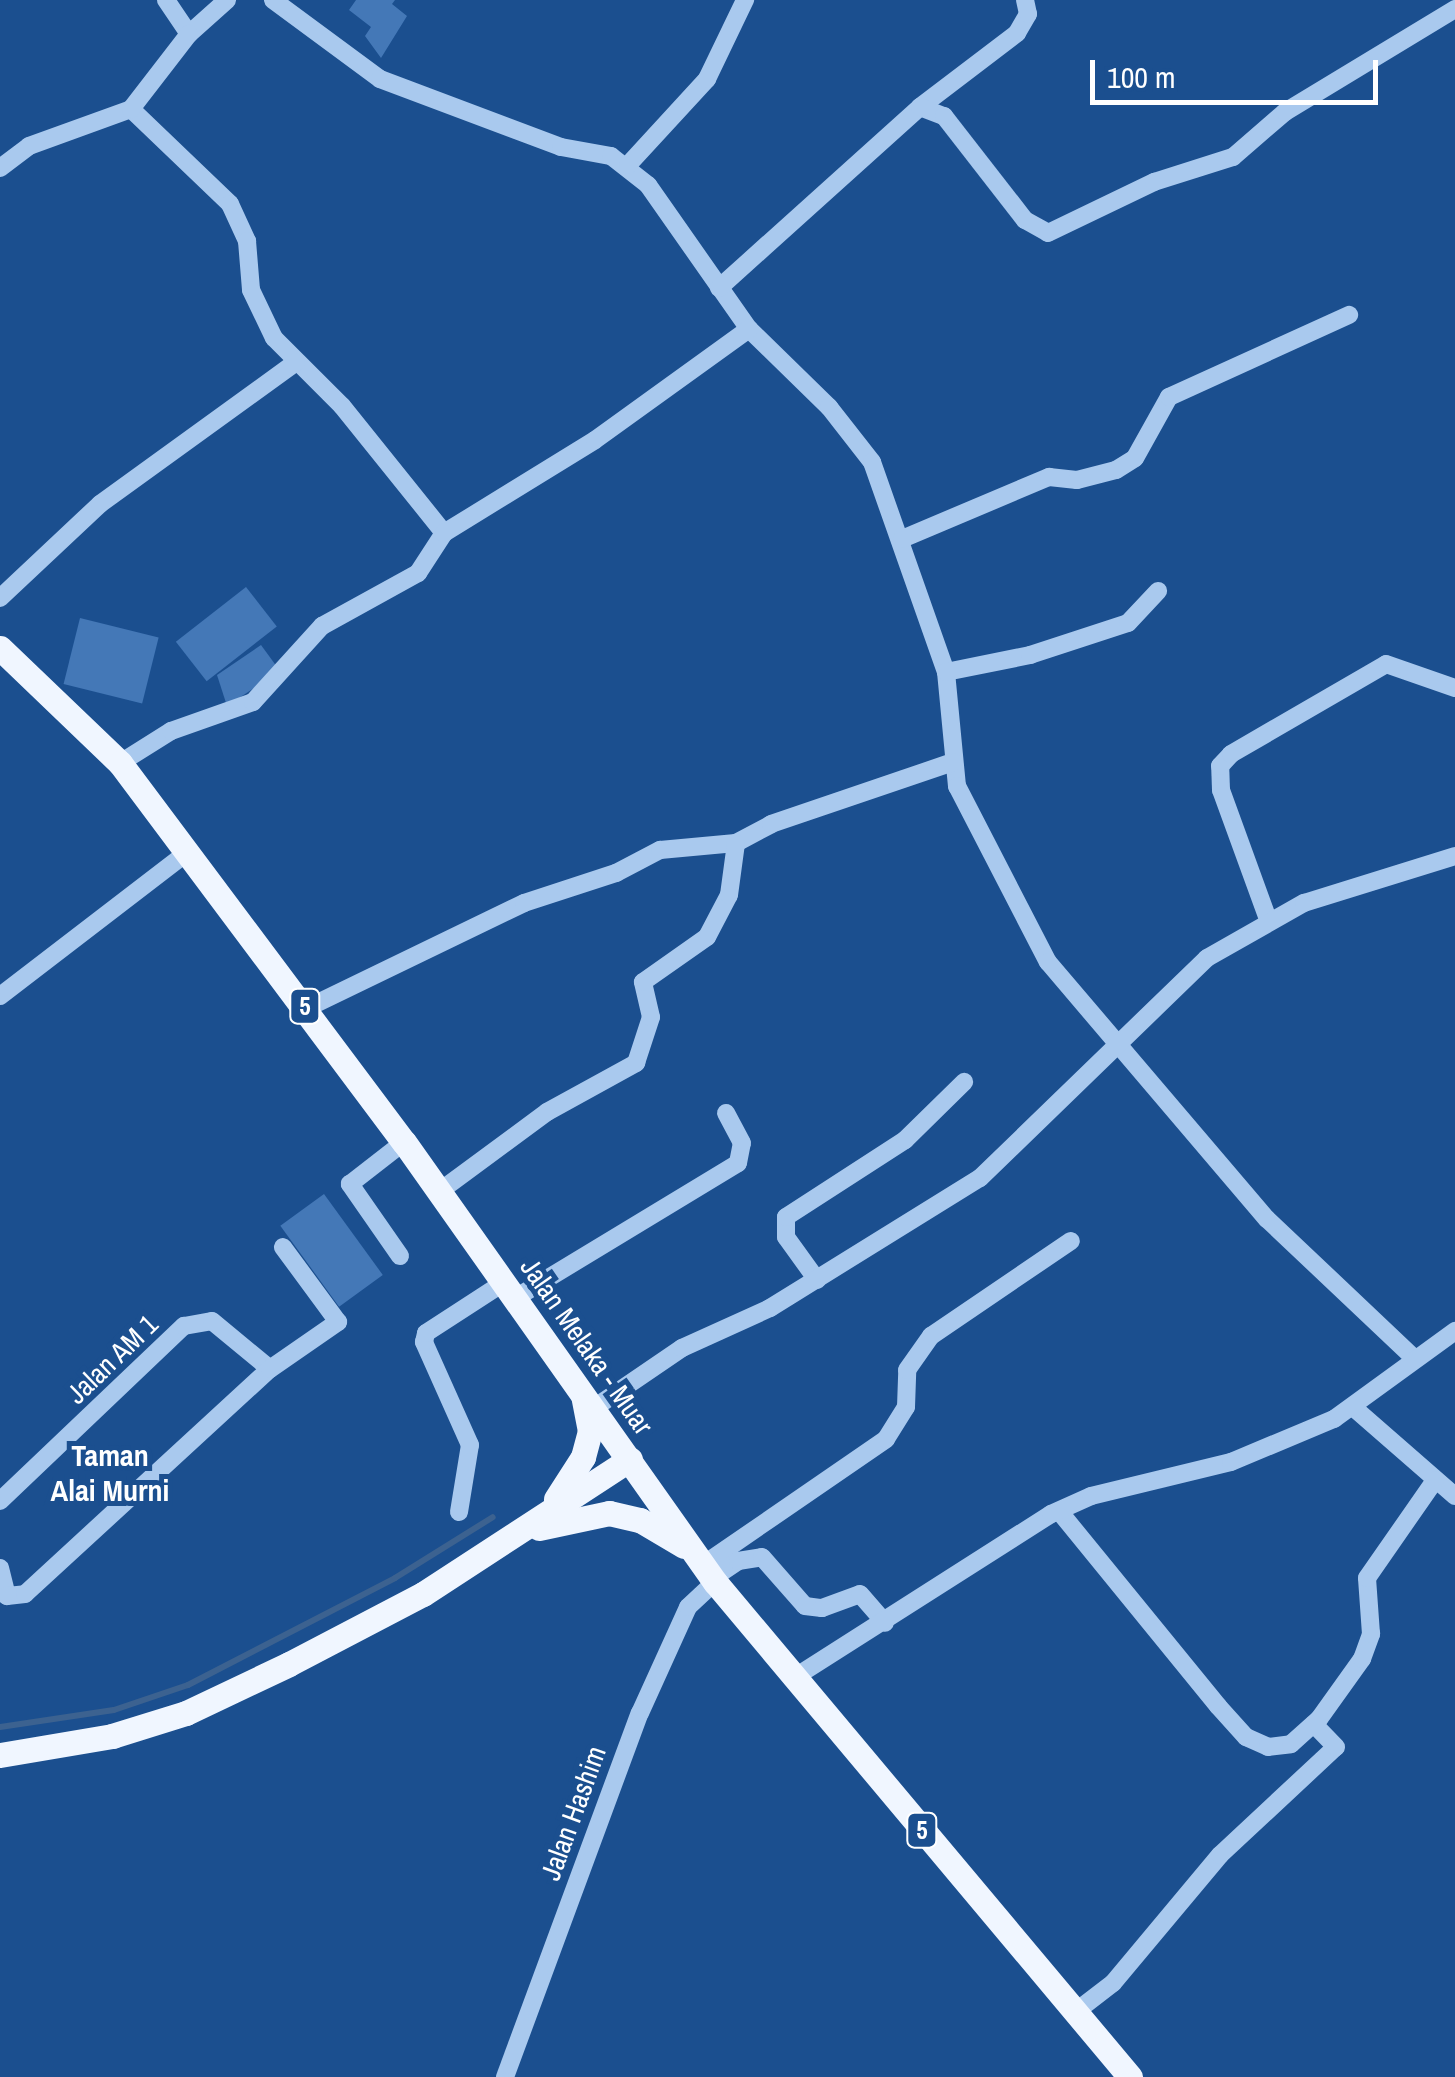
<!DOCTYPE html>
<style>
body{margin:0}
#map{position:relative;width:1455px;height:2077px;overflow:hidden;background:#1b4f8f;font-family:"Archivo Narrow",sans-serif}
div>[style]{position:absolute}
.stream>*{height:6px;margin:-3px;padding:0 3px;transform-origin:3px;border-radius:3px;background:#3c6290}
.building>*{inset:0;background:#4478b7;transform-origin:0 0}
.minor>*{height:18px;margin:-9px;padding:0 9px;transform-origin:9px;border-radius:9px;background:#a9c9ee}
.major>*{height:25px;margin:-12.5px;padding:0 12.5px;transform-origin:12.5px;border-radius:12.5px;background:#f0f6ff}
span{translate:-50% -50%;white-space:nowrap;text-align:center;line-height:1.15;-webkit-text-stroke:10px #1b4f8f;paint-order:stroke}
.shield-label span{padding:2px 8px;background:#1b4f8f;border:2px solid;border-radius:8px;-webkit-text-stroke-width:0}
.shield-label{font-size:25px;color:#fff;font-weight:700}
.street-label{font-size:28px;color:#fff}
.neighbourhood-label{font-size:30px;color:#fff;font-weight:700}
.scale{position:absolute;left:1090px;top:60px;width:288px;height:45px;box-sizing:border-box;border:5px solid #fff;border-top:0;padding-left:12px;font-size:30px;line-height:35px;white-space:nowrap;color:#fff;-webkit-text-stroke:8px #1b4f8f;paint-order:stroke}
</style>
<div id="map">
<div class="stream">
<div style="left:0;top:1727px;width:115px;rotate:-8.5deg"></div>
<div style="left:114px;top:1710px;width:78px;rotate:-18.7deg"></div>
<div style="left:188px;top:1685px;width:233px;rotate:-27.3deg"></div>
<div style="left:395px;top:1578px;width:115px;rotate:-31.9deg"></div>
</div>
<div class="building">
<div style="clip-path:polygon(356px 0,395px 0,392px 4px,407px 16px,381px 58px,365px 36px,371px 27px,349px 10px)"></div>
<div style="left:246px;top:587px;width:50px;height:89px;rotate:52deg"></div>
<div style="left:80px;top:618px;width:81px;height:68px;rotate:14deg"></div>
<div style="clip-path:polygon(261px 645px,280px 671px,227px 706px,217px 675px)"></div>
<div style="left:324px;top:1194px;width:100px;height:54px;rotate:54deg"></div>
</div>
<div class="minor">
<div style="left:166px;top:0;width:41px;rotate:55.9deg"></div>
<div style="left:189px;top:34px;width:51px;rotate:-41.8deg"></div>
<div style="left:273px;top:0;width:133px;rotate:36.4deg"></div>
<div style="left:380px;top:79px;width:193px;rotate:20.6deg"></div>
<div style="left:561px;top:147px;width:51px;rotate:10.2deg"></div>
<div style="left:611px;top:156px;width:47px;rotate:38.1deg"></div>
<div style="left:648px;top:185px;width:176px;rotate:55deg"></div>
<div style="left:749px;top:329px;width:112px;rotate:44.3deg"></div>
<div style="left:829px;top:407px;width:70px;rotate:52deg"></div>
<div style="left:872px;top:462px;width:223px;rotate:70.6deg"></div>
<div style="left:946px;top:672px;width:115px;rotate:84.5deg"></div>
<div style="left:957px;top:786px;width:198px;rotate:62.7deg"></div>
<div style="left:1048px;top:962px;width:338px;rotate:49.6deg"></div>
<div style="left:1267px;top:1219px;width:204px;rotate:43.4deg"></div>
<div style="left:920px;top:107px;width:122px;rotate:-37.3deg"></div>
<div style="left:1017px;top:33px;width:22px;rotate:-60deg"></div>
<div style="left:1028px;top:14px;width:14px;rotate:-102deg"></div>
<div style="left:131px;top:109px;width:137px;rotate:43.8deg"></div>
<div style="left:230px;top:204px;width:41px;rotate:65.3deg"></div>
<div style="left:247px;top:241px;width:49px;rotate:85.3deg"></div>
<div style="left:251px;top:290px;width:53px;rotate:64.4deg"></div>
<div style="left:274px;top:338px;width:96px;rotate:45deg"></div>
<div style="left:342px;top:406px;width:163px;rotate:51.2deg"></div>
<div style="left:628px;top:165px;width:117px;rotate:-47.4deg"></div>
<div style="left:707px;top:79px;width:88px;rotate:-64.3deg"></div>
<div style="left:0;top:168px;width:36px;rotate:-37deg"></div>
<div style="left:29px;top:146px;width:109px;rotate:-19.9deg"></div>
<div style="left:131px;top:109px;width:95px;rotate:-52.3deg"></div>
<div style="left:719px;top:288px;width:270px;rotate:-42deg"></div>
<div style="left:920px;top:107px;width:26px;rotate:21deg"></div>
<div style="left:944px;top:116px;width:132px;rotate:52.1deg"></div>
<div style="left:1025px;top:220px;width:26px;rotate:29deg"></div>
<div style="left:1048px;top:233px;width:118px;rotate:-25.7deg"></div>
<div style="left:1154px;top:182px;width:83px;rotate:-17.6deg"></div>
<div style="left:1233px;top:157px;width:69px;rotate:-40.9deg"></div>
<div style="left:1285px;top:112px;width:199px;rotate:-31.2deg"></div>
<div style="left:902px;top:539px;width:160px;rotate:-22.9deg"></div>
<div style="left:1049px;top:477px;width:28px;rotate:6deg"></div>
<div style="left:1077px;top:480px;width:40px;rotate:-14.4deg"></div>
<div style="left:1116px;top:470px;width:22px;rotate:-32deg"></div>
<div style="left:1135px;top:458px;width:70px;rotate:-60.9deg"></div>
<div style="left:1169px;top:397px;width:198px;rotate:-24.5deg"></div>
<div style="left:0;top:598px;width:137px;rotate:-43.2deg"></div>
<div style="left:100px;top:504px;width:242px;rotate:-35.9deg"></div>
<div style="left:946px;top:672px;width:86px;rotate:-11.4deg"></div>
<div style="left:1030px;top:655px;width:103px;rotate:-18.1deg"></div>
<div style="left:1128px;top:623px;width:44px;rotate:-46.8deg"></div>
<div style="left:120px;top:763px;width:60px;rotate:-32.1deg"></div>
<div style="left:171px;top:731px;width:87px;rotate:-19.5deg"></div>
<div style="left:253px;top:702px;width:103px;rotate:-47.8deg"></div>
<div style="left:322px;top:626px;width:110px;rotate:-28.9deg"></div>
<div style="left:418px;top:573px;width:48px;rotate:-57deg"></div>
<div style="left:444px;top:533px;width:177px;rotate:-31.6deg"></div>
<div style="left:595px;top:440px;width:190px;rotate:-35.8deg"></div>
<div style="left:1269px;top:922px;width:140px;rotate:-110deg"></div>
<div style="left:1221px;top:790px;width:24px;rotate:-92deg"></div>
<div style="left:1220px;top:766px;width:16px;rotate:-47deg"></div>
<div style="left:1231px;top:754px;width:179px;rotate:-30.1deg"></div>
<div style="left:1386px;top:664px;width:73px;rotate:19.2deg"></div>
<div style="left:0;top:996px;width:238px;rotate:-37.5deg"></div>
<div style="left:307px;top:1008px;width:241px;rotate:-25.8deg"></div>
<div style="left:524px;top:903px;width:97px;rotate:-18.1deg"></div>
<div style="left:616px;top:873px;width:50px;rotate:-27.6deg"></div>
<div style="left:660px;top:850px;width:76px;rotate:-5.3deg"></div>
<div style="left:736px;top:843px;width:40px;rotate:-28deg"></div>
<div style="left:771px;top:824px;width:192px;rotate:-18.8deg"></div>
<div style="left:440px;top:1191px;width:133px;rotate:-36.4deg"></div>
<div style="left:547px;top:1112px;width:102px;rotate:-28.8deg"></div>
<div style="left:636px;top:1063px;width:48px;rotate:-71.9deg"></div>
<div style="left:651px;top:1017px;width:36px;rotate:-103deg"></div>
<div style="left:643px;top:982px;width:78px;rotate:-35.1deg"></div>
<div style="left:707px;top:937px;width:47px;rotate:-62.4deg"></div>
<div style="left:729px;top:895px;width:52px;rotate:-82.3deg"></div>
<div style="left:400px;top:1256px;width:88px;rotate:-124.8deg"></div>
<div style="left:350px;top:1184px;width:68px;rotate:-37.9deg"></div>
<div style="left:817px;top:1280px;width:53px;rotate:-125.8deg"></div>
<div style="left:786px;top:1237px;width:20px;rotate:-90deg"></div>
<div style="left:786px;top:1217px;width:142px;rotate:-32.9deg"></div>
<div style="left:905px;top:1140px;width:83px;rotate:-44.5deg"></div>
<div style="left:517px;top:1297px;width:258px;rotate:-31.2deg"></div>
<div style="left:738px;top:1163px;width:20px;rotate:-79deg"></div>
<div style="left:742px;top:1143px;width:34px;rotate:-118deg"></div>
<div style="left:594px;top:1408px;width:107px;rotate:-34.3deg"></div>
<div style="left:682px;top:1348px;width:97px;rotate:-24.4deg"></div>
<div style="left:770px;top:1308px;width:247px;rotate:-31.8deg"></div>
<div style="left:980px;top:1178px;width:316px;rotate:-44.1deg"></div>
<div style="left:1207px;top:958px;width:112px;rotate:-29.6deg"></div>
<div style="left:1304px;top:903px;width:158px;rotate:-17.3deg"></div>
<div style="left:1354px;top:1408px;width:134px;rotate:41.1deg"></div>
<div style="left:0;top:1501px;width:254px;rotate:-43.6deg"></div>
<div style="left:184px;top:1326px;width:28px;rotate:-10deg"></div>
<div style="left:212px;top:1321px;width:75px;rotate:39.6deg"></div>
<div style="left:1059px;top:1511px;width:252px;rotate:50.8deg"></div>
<div style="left:1218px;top:1706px;width:42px;rotate:47.9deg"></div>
<div style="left:1246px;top:1737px;width:24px;rotate:24deg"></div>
<div style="left:1268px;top:1747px;width:23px;rotate:-7deg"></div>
<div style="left:1291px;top:1744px;width:38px;rotate:-42deg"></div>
<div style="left:1319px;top:1719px;width:74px;rotate:-54.4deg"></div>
<div style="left:1362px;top:1659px;width:27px;rotate:-70deg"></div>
<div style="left:1371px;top:1634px;width:56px;rotate:-94.1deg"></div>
<div style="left:1367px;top:1578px;width:119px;rotate:-55.2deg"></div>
<div style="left:459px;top:1512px;width:68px;rotate:-80.7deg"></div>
<div style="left:470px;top:1445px;width:113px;rotate:-114.1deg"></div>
<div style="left:424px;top:1342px;width:9px;rotate:-77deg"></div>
<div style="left:426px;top:1333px;width:95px;rotate:-33deg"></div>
<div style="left:703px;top:1565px;width:222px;rotate:-34.5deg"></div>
<div style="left:886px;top:1439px;width:38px;rotate:-58deg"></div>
<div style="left:906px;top:1407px;width:37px;rotate:-88deg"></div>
<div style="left:907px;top:1370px;width:42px;rotate:-54.8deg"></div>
<div style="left:931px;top:1336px;width:169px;rotate:-34.2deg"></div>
<div style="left:0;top:1568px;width:29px;rotate:76deg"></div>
<div style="left:7px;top:1596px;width:18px;rotate:-6deg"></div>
<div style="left:25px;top:1594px;width:333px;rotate:-42.6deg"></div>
<div style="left:270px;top:1369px;width:83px;rotate:-34.7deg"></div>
<div style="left:338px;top:1322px;width:93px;rotate:-126.3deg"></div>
<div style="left:713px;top:1578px;width:30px;rotate:-34deg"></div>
<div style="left:738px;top:1561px;width:24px;rotate:-9deg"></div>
<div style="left:762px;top:1557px;width:65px;rotate:48.7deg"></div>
<div style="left:805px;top:1606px;width:17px;rotate:7deg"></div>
<div style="left:822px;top:1608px;width:40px;rotate:-20.2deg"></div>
<div style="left:860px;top:1594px;width:38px;rotate:49deg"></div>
<div style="left:792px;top:1679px;width:307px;rotate:-32.5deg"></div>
<div style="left:1051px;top:1514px;width:44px;rotate:-24.2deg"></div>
<div style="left:1091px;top:1496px;width:144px;rotate:-13.7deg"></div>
<div style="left:1231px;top:1462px;width:112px;rotate:-22.7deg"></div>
<div style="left:1334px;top:1419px;width:150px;rotate:-36deg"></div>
<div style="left:1074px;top:2013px;width:49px;rotate:-37.6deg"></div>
<div style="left:1113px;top:1983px;width:167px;rotate:-50.1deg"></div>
<div style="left:1220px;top:1855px;width:158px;rotate:-43deg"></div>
<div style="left:1336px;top:1747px;width:32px;rotate:-134deg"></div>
<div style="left:505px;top:2077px;width:388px;rotate:-69.7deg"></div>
<div style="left:640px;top:1713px;width:116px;rotate:-65.6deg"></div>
<div style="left:688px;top:1607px;width:37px;rotate:-43deg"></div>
</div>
<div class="major">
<div style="left:0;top:648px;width:166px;rotate:43.8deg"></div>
<div style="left:120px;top:763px;width:474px;rotate:53.2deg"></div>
<div style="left:404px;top:1142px;width:539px;rotate:54.75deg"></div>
<div style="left:715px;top:1582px;width:646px;rotate:50.02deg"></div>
<div style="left:556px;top:1499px;width:50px;rotate:-57.3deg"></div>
<div style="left:583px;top:1457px;width:27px;rotate:-75deg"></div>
<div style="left:590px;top:1431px;width:33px;rotate:-101deg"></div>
<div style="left:539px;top:1528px;width:72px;rotate:-12.1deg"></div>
<div style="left:609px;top:1513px;width:32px;rotate:13deg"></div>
<div style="left:640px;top:1520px;width:51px;rotate:30.6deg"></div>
<div style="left:0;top:1755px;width:114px;rotate:-9.6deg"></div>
<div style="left:112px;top:1736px;width:77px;rotate:-17.3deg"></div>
<div style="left:186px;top:1713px;width:114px;rotate:-25.4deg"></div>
<div style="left:289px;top:1664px;width:151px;rotate:-27.6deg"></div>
<div style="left:423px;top:1594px;width:247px;rotate:-33.1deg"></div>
</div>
<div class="shield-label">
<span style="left:305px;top:1006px">5</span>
<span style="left:922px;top:1830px">5</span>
</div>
<div class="street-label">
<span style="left:587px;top:1346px;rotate:55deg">Jalan Melaka - Muar</span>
<span style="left:112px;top:1359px;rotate:-44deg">Jalan AM 1</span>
<span style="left:573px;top:1813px;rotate:-70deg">Jalan Hashim</span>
</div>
<div class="neighbourhood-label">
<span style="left:110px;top:1472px">Taman<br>Alai Murni</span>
</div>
<div class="scale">100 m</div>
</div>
